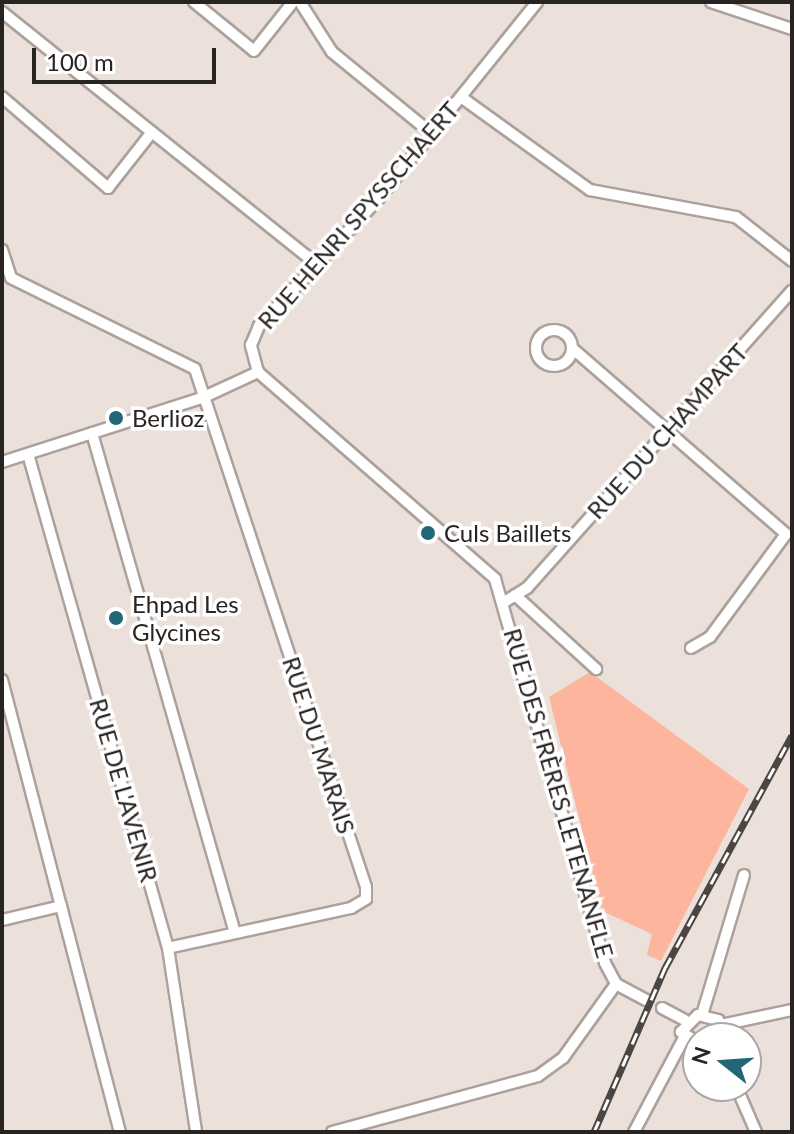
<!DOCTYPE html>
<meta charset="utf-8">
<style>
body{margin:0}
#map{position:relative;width:794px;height:1134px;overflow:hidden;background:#ece0db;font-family:Lato,sans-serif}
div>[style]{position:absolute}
.green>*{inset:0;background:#fdb69d}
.roads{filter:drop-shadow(2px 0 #aca19c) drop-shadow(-2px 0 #aca19c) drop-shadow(0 2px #aca19c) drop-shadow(0 -2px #aca19c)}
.minor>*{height:10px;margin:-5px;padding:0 5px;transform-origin:5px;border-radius:5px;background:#fff}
.minor>.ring{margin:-5px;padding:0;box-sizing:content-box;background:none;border:10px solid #fff;border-radius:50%}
.rail>*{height:7px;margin-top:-3.5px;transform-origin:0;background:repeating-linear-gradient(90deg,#fff 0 12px,#4b4543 0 24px);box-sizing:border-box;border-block:2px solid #4b4543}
.dots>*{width:22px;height:22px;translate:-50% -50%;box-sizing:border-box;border:4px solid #fff;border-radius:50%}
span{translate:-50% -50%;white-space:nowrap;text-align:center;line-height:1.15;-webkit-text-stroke:7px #fff;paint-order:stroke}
.street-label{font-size:24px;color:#282422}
.poi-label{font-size:24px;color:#282422}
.left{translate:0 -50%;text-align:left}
.frame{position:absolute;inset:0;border:4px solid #282422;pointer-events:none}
.north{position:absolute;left:682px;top:1022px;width:80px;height:80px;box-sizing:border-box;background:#fff;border:2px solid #a9a7a7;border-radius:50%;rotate:287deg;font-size:22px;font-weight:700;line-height:32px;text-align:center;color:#282422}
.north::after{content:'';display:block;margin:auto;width:28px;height:36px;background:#226678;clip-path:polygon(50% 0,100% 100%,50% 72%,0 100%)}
.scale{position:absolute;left:32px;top:48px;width:184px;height:36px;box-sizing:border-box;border:4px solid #282422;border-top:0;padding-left:10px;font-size:24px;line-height:28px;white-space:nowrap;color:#282422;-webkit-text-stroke:6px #fff;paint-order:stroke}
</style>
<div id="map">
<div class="green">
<div style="clip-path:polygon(590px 672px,749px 789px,661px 961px,647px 955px,652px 934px,602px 911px,549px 697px)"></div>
</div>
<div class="roads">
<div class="minor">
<div style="left:194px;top:2px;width:77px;rotate:39.2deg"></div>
<div style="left:254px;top:51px;width:63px;rotate:-51.5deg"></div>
<div style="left:300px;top:2px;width:59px;rotate:57.4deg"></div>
<div style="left:332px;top:52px;width:120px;rotate:39.3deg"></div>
<div style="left:711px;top:2px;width:85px;rotate:18.4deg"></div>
<div style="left:2px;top:12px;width:406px;rotate:38.7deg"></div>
<div style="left:2px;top:97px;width:140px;rotate:40.6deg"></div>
<div style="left:108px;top:188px;width:71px;rotate:-51.8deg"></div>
<div style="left:461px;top:97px;width:159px;rotate:35.8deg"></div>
<div style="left:590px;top:190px;width:148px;rotate:10.5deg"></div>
<div style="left:736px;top:217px;width:71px;rotate:38.2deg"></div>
<div style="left:2px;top:250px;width:29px;rotate:72deg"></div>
<div style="left:11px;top:278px;width:205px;rotate:26.3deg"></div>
<div style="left:195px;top:369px;width:545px;rotate:71.73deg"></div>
<div style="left:366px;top:887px;width:12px;rotate:90deg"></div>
<div style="left:366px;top:899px;width:17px;rotate:149deg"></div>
<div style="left:351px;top:908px;width:187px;rotate:167.7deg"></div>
<div class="ring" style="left:536px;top:330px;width:26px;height:26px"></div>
<div style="left:572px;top:348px;width:284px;rotate:41deg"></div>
<div style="left:786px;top:534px;width:128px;rotate:126.4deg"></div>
<div style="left:710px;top:637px;width:22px;rotate:150deg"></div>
<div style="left:258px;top:372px;width:315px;rotate:41.1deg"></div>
<div style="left:495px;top:579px;width:399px;rotate:74deg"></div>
<div style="left:605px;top:963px;width:24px;rotate:62deg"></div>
<div style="left:616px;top:984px;width:34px;rotate:28deg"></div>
<div style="left:258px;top:372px;width:28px;rotate:-105deg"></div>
<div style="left:251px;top:345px;width:21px;rotate:-67deg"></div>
<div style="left:259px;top:326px;width:175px;rotate:-46.8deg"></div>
<div style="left:379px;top:198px;width:252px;rotate:-51.1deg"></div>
<div style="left:92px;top:433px;width:520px;rotate:74.04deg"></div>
<div style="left:28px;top:454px;width:513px;rotate:74.18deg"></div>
<div style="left:168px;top:948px;width:186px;rotate:81.3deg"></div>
<div style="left:2px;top:462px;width:212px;rotate:-17.8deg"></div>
<div style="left:204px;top:397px;width:60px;rotate:-24.8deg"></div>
<div style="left:515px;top:595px;width:110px;rotate:42.4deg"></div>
<div style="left:506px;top:601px;width:25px;rotate:-32deg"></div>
<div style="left:527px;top:588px;width:398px;rotate:-48.3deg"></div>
<div style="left:2px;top:680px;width:234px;rotate:75.4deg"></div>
<div style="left:61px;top:906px;width:61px;rotate:166.7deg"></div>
<div style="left:61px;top:906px;width:234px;rotate:75.4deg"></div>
<div style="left:662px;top:1008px;width:26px;rotate:28deg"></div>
<div style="left:702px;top:1015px;width:146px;rotate:-73.3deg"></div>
<div style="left:721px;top:1025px;width:73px;rotate:-11.9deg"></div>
<div style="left:698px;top:1042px;width:20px;rotate:-150deg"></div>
<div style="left:681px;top:1032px;width:24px;rotate:-45deg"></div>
<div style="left:698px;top:1015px;width:21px;rotate:14deg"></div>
<div style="left:718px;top:1020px;width:18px;rotate:103deg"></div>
<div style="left:736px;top:1086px;width:50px;rotate:66.5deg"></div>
<div style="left:332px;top:1132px;width:213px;rotate:-15.2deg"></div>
<div style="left:538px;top:1076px;width:31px;rotate:-36deg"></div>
<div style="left:563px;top:1058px;width:91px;rotate:-54.4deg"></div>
<div style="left:634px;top:1132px;width:106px;rotate:-62deg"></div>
</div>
</div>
<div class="rail">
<div style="left:594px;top:1132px;width:179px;rotate:-66.6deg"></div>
<div style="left:665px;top:968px;width:265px;rotate:-61.4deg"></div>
</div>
<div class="dots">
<div style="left:116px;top:418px;background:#226678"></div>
<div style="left:428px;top:533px;background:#226678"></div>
<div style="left:116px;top:618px;background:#226678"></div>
</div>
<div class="street-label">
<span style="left:358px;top:215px;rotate:-49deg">RUE HENRI SPYSSCHAERT</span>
<span style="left:667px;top:431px;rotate:-48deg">RUE DU CHAMPART</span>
<span style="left:319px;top:745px;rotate:72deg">RUE DU MARAIS</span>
<span style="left:124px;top:790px;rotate:74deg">RUE DE L'AVENIR</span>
<span style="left:559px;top:793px;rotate:74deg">RUE DES FRÈRES LETENANFLE</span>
</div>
<div class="poi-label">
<span class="left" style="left:132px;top:418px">Berlioz</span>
<span class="left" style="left:444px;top:533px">Culs Baillets</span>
<span class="left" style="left:132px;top:618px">Ehpad Les<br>Glycines</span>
</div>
<div class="frame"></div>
<div class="north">N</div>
<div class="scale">100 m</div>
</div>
